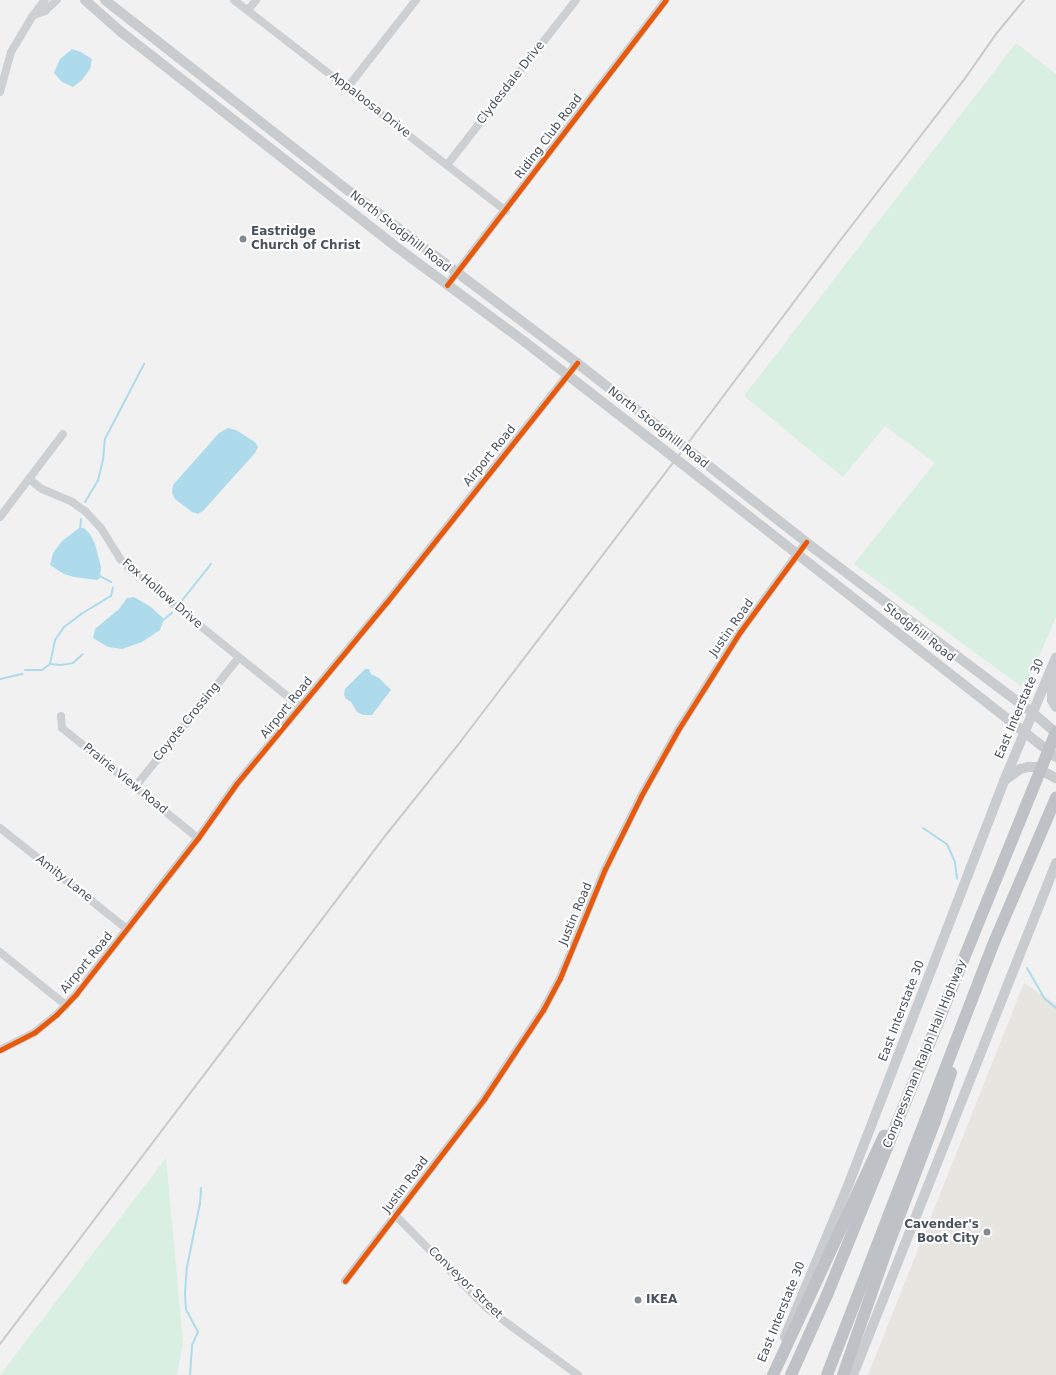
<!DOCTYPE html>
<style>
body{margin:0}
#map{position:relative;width:1056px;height:1375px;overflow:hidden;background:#f2f1f1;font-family:"DejaVu Sans",sans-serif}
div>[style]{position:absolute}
.commercial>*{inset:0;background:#e6e5e0}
.green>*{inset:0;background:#d8efe2}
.water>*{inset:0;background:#aedbeb}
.stream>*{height:2px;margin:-1px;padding:0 1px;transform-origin:1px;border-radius:1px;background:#aedbeb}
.minor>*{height:8px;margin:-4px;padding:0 4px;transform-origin:4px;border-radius:4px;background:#cdd0d2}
.major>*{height:10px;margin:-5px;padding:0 5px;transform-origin:5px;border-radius:5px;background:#c9cccf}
.highway>*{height:12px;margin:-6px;padding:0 6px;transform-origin:6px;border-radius:6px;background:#bec2c7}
.rail>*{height:2px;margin:-1px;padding:0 1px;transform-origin:1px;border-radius:1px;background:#c8c9cb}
.cycleway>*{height:5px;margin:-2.5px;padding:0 2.5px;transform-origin:2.5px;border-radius:2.5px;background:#e8590c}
.dots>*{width:11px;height:11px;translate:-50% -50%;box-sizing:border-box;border:2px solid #fff;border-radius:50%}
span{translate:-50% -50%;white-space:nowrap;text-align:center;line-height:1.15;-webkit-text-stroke:4px #fff;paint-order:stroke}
.street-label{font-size:12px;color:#49525d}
.poi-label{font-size:12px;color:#49525d;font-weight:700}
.left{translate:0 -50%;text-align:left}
.right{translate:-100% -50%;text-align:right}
</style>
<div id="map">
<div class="commercial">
<div style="clip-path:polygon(1024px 983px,1056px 1004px,1056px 1375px,868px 1375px)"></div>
</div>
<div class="green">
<div style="clip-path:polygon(1016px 43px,1056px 74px,1056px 617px,1025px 689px,854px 564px,935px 463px,885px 426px,843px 477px,744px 396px)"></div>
<div style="clip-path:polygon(166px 1158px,183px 1342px,177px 1375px,0 1375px)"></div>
</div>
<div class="water">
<div style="clip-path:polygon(72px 49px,81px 52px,92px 59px,90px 69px,82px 80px,73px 87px,62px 82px,54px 73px,60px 59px)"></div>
<div style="clip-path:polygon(228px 428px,236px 430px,255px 442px,258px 447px,255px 453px,203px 511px,198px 514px,192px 512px,175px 499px,172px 493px,173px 485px,219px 433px)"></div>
<div style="clip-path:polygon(79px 528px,84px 528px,90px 534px,95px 544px,101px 567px,100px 578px,97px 580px,74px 577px,64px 574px,50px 565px,53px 553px,62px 541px)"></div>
<div style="clip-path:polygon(134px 597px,151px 607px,164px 619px,160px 630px,142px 642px,122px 649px,108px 647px,93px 638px,95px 629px,119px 609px,127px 598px)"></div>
<div style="clip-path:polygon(365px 669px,369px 669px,371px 674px,379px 678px,391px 690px,372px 715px,363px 715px,357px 712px,351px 702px,345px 698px,344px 694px,345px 689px)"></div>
</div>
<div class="stream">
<div style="left:85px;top:502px;width:26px;rotate:-59deg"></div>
<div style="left:98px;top:480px;width:21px;rotate:-76deg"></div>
<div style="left:103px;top:460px;width:21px;rotate:-85deg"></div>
<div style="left:105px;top:439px;width:85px;rotate:-62.5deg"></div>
<div style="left:80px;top:530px;width:11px;rotate:-85deg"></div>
<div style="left:98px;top:575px;width:15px;rotate:28deg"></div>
<div style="left:180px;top:603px;width:50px;rotate:-51.5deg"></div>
<div style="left:162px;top:621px;width:13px;rotate:-39deg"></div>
<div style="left:50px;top:664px;width:11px;rotate:5deg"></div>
<div style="left:61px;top:665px;width:12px;rotate:-9deg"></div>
<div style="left:73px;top:663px;width:13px;rotate:-42deg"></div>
<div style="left:25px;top:670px;width:17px"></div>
<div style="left:42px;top:670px;width:10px;rotate:-37deg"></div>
<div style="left:50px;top:664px;width:25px;rotate:-78deg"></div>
<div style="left:55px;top:640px;width:16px;rotate:-55deg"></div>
<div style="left:64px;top:627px;width:21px;rotate:-37deg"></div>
<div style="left:81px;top:614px;width:35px;rotate:-31deg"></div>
<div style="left:111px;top:596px;width:9px;rotate:-77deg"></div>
<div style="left:0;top:679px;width:23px;rotate:-13deg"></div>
<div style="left:923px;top:828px;width:29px;rotate:34deg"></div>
<div style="left:947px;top:844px;width:20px;rotate:66deg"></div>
<div style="left:955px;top:862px;width:17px;rotate:83deg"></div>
<div style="left:1027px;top:968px;width:36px;rotate:60deg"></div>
<div style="left:1045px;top:999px;width:14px;rotate:39deg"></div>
<div style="left:190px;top:1375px;width:30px;rotate:-86deg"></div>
<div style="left:192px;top:1345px;width:14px;rotate:-65deg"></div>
<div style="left:198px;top:1332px;width:26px;rotate:-118deg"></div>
<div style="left:186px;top:1309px;width:16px;rotate:-94deg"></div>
<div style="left:185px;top:1293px;width:26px;rotate:-86deg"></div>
<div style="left:187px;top:1267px;width:65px;rotate:-78.5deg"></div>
<div style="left:200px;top:1203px;width:15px;rotate:-86deg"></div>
</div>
<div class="minor">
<div style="left:234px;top:0;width:344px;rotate:37.8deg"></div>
<div style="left:248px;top:10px;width:13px;rotate:-51deg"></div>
<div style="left:34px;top:15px;width:12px;rotate:-20deg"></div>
<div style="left:45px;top:11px;width:16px;rotate:-43deg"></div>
<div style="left:347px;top:88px;width:112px;rotate:-51.9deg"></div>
<div style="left:0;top:92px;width:41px;rotate:-74.6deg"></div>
<div style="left:11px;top:52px;width:41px;rotate:-59deg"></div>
<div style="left:32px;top:17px;width:21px;rotate:-53deg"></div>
<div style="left:447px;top:165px;width:209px;rotate:-52deg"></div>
<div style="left:447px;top:285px;width:359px;rotate:-52.5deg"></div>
<div style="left:29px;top:479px;width:16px;rotate:38deg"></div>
<div style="left:42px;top:489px;width:33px;rotate:23deg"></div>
<div style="left:72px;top:502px;width:16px;rotate:35deg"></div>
<div style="left:85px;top:511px;width:23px;rotate:47deg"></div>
<div style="left:101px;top:528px;width:36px;rotate:58deg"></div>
<div style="left:120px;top:559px;width:16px;rotate:45deg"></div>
<div style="left:131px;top:570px;width:218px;rotate:38.9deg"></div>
<div style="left:0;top:517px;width:104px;rotate:-52.8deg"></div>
<div style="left:61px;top:716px;width:12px;rotate:85deg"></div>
<div style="left:62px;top:728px;width:175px;rotate:39deg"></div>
<div style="left:135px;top:787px;width:166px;rotate:-51.3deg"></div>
<div style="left:0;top:828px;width:162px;rotate:38.5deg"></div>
<div style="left:0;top:952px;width:85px;rotate:38.8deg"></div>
<div style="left:0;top:1050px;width:39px;rotate:-27deg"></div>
<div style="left:35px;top:1032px;width:28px;rotate:-39deg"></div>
<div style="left:57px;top:1014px;width:28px;rotate:-46deg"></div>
<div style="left:76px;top:994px;width:198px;rotate:-52deg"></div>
<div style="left:198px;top:838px;width:67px;rotate:-54.7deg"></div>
<div style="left:237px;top:783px;width:234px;rotate:-50.4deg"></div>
<div style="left:386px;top:603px;width:307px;rotate:-51.5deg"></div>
<div style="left:395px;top:1215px;width:132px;rotate:45.3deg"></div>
<div style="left:488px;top:1309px;width:112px;rotate:36.3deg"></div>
<div style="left:345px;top:1281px;width:229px;rotate:-52.6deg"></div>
<div style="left:484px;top:1099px;width:107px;rotate:-56.5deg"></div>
<div style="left:543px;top:1010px;width:36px;rotate:-62deg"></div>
<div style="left:560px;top:978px;width:118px;rotate:-67.6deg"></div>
<div style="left:605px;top:869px;width:81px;rotate:-63.7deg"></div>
<div style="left:641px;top:796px;width:76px;rotate:-60.7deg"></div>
<div style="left:678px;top:730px;width:116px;rotate:-57.7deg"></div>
<div style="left:740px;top:632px;width:112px;rotate:-53.7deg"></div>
</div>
<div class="major">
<div style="left:85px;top:0;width:47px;rotate:41.5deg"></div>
<div style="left:120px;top:31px;width:344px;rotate:38deg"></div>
<div style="left:391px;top:243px;width:167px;rotate:36.5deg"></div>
<div style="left:525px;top:342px;width:191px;rotate:37.8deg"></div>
<div style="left:676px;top:459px;width:483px;rotate:38.1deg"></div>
<div style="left:105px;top:0;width:310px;rotate:38.1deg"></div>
<div style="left:349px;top:191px;width:286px;rotate:37deg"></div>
<div style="left:577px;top:363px;width:297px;rotate:38deg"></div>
<div style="left:811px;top:546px;width:278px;rotate:37deg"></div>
<div style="left:1033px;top:713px;width:30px;rotate:41deg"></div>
<div style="left:1053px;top:671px;width:22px;rotate:93deg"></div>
<div style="left:1052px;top:693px;width:7px;rotate:90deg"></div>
<div style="left:1052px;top:700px;width:8px;rotate:60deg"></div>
<div style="left:1005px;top:780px;width:19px;rotate:-36deg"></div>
<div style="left:1020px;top:769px;width:8px;rotate:-14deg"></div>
<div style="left:1028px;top:767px;width:7px"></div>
<div style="left:1035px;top:767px;width:24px;rotate:28deg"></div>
<div style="left:785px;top:1337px;width:167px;rotate:-67.4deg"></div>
<div style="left:849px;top:1183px;width:431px;rotate:-68.9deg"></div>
<div style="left:1004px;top:781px;width:134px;rotate:-67.2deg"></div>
<div style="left:853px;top:1375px;width:551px;rotate:-68.37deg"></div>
</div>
<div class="highway">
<div style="left:773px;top:1375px;width:264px;rotate:-65.1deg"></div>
<div style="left:791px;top:1375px;width:88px;rotate:-65.8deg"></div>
<div style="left:827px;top:1295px;width:608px;rotate:-67.87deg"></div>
<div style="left:827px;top:1375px;width:466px;rotate:-68.9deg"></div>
<div style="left:995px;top:940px;width:155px;rotate:-66.8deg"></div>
<div style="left:843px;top:1375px;width:137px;rotate:-70.8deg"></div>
<div style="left:888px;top:1246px;width:134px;rotate:-69.4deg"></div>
<div style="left:935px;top:1121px;width:51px;rotate:-71.6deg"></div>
</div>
<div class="rail">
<div style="left:0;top:1344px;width:637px;rotate:-52.84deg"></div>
<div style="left:385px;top:836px;width:122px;rotate:-51.3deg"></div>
<div style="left:461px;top:741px;width:355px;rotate:-52.7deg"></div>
<div style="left:676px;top:459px;width:271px;rotate:-53.1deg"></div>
<div style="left:839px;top:242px;width:208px;rotate:-52.4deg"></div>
<div style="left:966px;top:77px;width:52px;rotate:-55.1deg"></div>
<div style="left:996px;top:34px;width:44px;rotate:-50.5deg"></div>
</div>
<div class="cycleway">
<div style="left:447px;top:285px;width:359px;rotate:-52.5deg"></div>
<div style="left:0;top:1050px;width:39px;rotate:-27deg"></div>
<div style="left:35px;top:1032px;width:28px;rotate:-39deg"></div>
<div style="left:57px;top:1014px;width:28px;rotate:-46deg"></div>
<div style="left:76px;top:994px;width:198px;rotate:-52deg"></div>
<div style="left:198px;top:838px;width:67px;rotate:-54.7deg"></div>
<div style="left:237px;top:783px;width:234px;rotate:-50.4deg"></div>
<div style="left:386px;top:603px;width:307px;rotate:-51.5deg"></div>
<div style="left:345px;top:1281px;width:229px;rotate:-52.6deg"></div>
<div style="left:484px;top:1099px;width:107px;rotate:-56.5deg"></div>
<div style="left:543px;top:1010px;width:36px;rotate:-62deg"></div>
<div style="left:560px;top:978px;width:118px;rotate:-67.6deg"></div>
<div style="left:605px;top:869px;width:81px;rotate:-63.7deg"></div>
<div style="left:641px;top:796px;width:76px;rotate:-60.7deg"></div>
<div style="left:678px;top:730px;width:116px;rotate:-57.7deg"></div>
<div style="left:740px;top:632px;width:112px;rotate:-53.7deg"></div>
</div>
<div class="dots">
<div style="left:243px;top:239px;background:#848a91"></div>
<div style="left:987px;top:1232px;background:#848a91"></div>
<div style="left:638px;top:1300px;background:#848a91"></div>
</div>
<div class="street-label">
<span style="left:511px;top:83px;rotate:-52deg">Clydesdale Drive</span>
<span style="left:370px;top:105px;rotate:38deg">Appaloosa Drive</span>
<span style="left:549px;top:137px;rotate:-53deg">Riding Club Road</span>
<span style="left:400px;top:232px;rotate:38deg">North Stodghill Road</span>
<span style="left:658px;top:428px;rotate:38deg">North Stodghill Road</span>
<span style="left:490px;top:456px;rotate:-51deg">Airport Road</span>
<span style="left:162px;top:594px;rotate:40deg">Fox Hollow Drive</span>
<span style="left:732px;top:628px;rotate:-55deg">Justin Road</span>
<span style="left:919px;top:633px;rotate:38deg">Stodghill Road</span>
<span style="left:287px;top:708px;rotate:-51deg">Airport Road</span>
<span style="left:1020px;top:709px;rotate:-67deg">East Interstate 30</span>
<span style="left:187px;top:722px;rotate:-51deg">Coyote Crossing</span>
<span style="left:125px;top:779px;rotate:39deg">Prairie View Road</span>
<span style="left:64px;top:879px;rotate:38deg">Amity Lane</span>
<span style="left:576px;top:914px;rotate:-67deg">Justin Road</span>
<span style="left:87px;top:963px;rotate:-51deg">Airport Road</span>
<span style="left:902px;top:1011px;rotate:-69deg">East Interstate 30</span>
<span style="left:925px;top:1054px;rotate:-68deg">Congressman Ralph Hall Highway</span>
<span style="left:406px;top:1185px;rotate:-53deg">Justin Road</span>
<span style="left:465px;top:1283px;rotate:44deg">Conveyor Street</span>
<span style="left:782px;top:1312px;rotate:-68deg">East Interstate 30</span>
</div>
<div class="poi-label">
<span class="left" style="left:251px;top:239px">Eastridge<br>Church of Christ</span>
<span class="right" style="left:979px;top:1232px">Cavender's<br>Boot City</span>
<span class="left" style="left:646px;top:1300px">IKEA</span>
</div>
</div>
